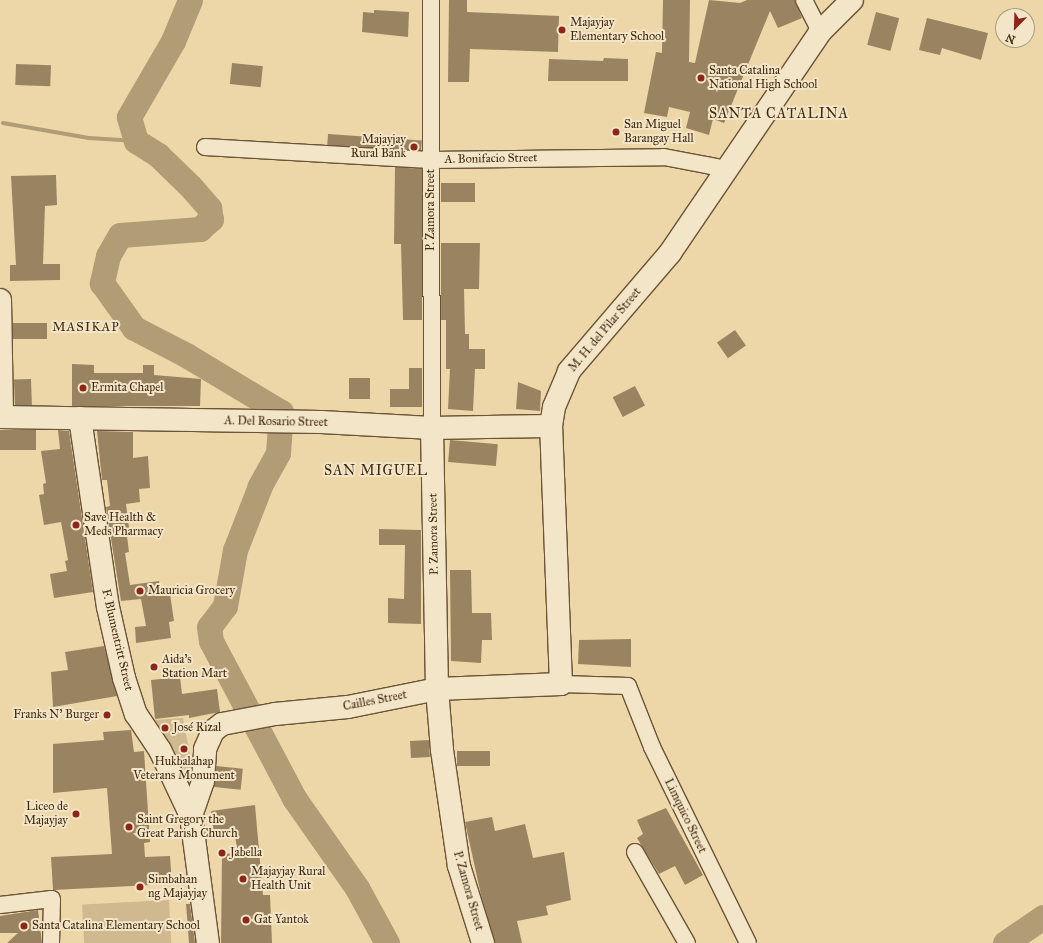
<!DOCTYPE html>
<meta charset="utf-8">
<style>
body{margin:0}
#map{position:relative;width:1043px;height:943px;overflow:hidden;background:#edd7a9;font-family:"IM FELL Great Primer",serif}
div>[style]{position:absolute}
.green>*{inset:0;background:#d0b98f;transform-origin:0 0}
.stream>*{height:4px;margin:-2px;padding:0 2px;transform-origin:2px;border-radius:2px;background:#b29c75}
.river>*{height:25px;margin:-12.5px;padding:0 12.5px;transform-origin:12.5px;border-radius:12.5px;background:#b29c75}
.building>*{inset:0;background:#9a8360;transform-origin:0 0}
.roads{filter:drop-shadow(1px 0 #6b5436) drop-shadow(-1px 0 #6b5436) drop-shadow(0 1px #6b5436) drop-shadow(0 -1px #6b5436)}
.street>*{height:16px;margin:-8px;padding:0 8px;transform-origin:8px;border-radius:8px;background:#f3e5c7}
.secondary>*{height:22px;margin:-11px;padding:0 11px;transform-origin:11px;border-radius:11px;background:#f3e5c7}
.dots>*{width:11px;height:11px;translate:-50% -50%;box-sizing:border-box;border:2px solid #f3e5c7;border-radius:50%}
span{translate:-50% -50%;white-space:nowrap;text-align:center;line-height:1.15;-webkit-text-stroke:4px #f3e5c7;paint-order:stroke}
.poi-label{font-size:12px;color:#402910}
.left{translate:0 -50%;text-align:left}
.right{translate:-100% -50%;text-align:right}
.street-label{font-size:12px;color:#402910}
.neighbourhood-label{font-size:13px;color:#402910;letter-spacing:1px}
.quarter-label{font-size:14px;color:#402910;letter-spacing:1px}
.north{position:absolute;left:995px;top:8px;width:40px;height:40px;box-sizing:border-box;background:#f3e5c7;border:1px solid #ab9a7e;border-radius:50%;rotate:203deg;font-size:11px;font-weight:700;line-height:16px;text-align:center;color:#402910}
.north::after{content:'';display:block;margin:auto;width:14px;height:18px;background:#8f2418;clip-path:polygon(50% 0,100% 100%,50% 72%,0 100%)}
</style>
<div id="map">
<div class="green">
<div style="clip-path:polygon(183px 718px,193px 770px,186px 772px,154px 720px)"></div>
<div style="left:169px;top:900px;width:43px;height:87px;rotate:87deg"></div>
</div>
<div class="stream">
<div style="left:3px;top:123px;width:87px;rotate:9.9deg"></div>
<div style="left:89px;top:138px;width:47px;rotate:3.7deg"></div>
</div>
<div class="river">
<div style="left:190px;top:0;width:44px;rotate:112.5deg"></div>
<div style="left:173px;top:41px;width:88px;rotate:120.1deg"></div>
<div style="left:129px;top:117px;width:25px;rotate:74deg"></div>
<div style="left:136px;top:141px;width:26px;rotate:32deg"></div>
<div style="left:158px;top:155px;width:46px;rotate:44.1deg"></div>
<div style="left:191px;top:187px;width:28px;rotate:49deg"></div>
<div style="left:209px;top:208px;width:11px;rotate:80deg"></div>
<div style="left:211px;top:219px;width:15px;rotate:138deg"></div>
<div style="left:200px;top:229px;width:80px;rotate:175.7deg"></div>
<div style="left:120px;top:235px;width:24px;rotate:120deg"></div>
<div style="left:108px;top:256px;width:28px;rotate:103deg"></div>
<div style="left:102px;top:283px;width:55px;rotate:54.6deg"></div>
<div style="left:134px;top:328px;width:59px;rotate:27.4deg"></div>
<div style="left:186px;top:355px;width:111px;rotate:31deg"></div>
<div style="left:281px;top:412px;width:41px;rotate:94.2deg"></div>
<div style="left:278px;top:453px;width:38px;rotate:119deg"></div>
<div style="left:260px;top:486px;width:69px;rotate:111.3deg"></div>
<div style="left:235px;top:550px;width:57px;rotate:100.1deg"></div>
<div style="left:225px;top:606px;width:26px;rotate:127deg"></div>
<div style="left:209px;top:627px;width:14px;rotate:82deg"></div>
<div style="left:211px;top:641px;width:178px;rotate:62.1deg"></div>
<div style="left:294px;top:798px;width:110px;rotate:55deg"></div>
<div style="left:357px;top:888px;width:63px;rotate:61.4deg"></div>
<div style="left:1005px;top:943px;width:46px;rotate:-34.4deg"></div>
</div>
<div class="building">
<div style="clip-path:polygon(449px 0,467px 0,467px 12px,559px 16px,558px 52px,470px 49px,469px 82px,448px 82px)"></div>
<div style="clip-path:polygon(663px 0,690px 0,689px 62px,695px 63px,709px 0,740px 3px,747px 0,795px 0,802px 18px,778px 28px,770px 11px,724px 123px,713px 119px,709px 135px,686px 128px,690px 112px,669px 107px,667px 117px,644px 113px,656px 52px,662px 53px)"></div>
<div style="clip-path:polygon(374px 10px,409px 12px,408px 37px,362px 32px,363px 12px,374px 13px)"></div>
<div style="left:876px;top:12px;width:24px;height:34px;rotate:15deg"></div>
<div style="clip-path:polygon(927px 18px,988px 33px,981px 60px,942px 48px,940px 55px,919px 50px)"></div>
<div style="clip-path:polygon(604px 58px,628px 59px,628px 81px,548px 81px,549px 59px,603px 61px)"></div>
<div style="left:232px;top:63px;width:31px;height:21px;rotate:6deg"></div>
<div style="left:16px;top:64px;width:35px;height:21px;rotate:2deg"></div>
<div style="left:328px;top:134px;width:94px;height:11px;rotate:4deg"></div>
<div style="clip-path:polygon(395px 167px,422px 169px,422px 320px,403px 320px,401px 244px,394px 244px)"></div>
<div style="clip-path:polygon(56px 175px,57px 205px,45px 206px,43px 264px,60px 264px,60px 280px,10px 281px,10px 265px,16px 265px,11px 176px)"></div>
<div style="left:441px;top:183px;width:34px;height:19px"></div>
<div style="clip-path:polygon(441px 243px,480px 243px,479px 289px,464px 289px,465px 334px,469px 334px,469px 349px,485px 349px,485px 369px,475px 369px,473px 411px,448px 409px,450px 369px,446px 369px,446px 320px,441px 320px)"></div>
<div style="left:47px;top:323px;width:16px;height:34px;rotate:90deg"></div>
<div style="left:735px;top:330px;width:19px;height:22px;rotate:55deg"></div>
<div style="clip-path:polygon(72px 364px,94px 365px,94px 373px,143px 373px,143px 365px,154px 365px,154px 375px,201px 379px,200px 406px,72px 406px)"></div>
<div style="clip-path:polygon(409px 368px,422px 368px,422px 407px,390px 407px,390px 389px,409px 389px)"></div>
<div style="left:349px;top:378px;width:21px;height:21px"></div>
<div style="left:31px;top:379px;width:26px;height:17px;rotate:88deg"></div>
<div style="clip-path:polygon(518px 382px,541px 391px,540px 411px,516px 409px)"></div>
<div style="left:635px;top:386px;width:22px;height:25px;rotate:63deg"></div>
<div style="left:0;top:430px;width:36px;height:20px"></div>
<div style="clip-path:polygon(58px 430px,69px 431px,93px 592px,54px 598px,50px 574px,67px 571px,65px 561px,68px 560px,61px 522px,44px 525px,39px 495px,44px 494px,43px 484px,46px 483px,41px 451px,60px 449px)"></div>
<div style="clip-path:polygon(97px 431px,133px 432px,133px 458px,148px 456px,150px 488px,139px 489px,140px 502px,126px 504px,130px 536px,127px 536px,129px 552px,125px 553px,130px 585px,159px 581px,161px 596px,170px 594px,174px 621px,169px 622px,171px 638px,136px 643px,135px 627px,146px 626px,141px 599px,121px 601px,106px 507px,110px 506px,107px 480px,102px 480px)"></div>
<div style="left:450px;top:440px;width:48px;height:22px;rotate:5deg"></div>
<div style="clip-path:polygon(379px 529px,421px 530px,421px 624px,388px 623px,388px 598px,404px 599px,405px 545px,379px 545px)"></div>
<div style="clip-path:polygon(450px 570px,471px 570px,472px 613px,491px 613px,492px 640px,482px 640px,481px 663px,451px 661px)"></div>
<div style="clip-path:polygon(631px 639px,631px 667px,578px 664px,579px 640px)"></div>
<div style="clip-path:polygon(104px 646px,117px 696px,53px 707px,51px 672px,68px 670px,65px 652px)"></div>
<div style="clip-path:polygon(180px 677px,182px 694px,217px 689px,220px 712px,189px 718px,189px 715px,155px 719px,151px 680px)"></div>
<div style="clip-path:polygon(131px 730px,134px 752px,144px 751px,150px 842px,144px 843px,145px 857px,170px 856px,172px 884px,53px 890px,51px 857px,112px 854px,107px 788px,53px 793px,53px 744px,104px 740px,103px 732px)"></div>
<div style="left:429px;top:740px;width:17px;height:19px;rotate:87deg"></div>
<div style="left:490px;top:751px;width:15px;height:33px;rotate:90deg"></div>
<div style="left:216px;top:766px;width:27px;height:21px;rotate:6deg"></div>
<div style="clip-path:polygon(255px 805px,263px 895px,270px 895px,272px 943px,221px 943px,222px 854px,238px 853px,234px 831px,214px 834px,211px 811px)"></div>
<div style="clip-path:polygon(666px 808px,703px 875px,685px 885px,675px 866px,659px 874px,637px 838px,643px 834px,637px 820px)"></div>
<div style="clip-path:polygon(492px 817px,495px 831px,525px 824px,533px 858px,564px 852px,571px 900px,546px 906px,548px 915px,517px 921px,522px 943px,495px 943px,481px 895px,465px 822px)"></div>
<div style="clip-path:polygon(186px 904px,190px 904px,195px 943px,189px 943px)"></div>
<div style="clip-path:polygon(38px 910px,42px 943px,7px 943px,18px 933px,0 933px,0 916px)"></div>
</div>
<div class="roads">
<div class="street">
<div style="left:431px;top:0;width:428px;rotate:89.9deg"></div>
<div style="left:804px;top:0;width:36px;rotate:63deg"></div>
<div style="left:205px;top:147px;width:225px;rotate:3.3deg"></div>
<div style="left:430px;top:160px;width:234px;rotate:-0.7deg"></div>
<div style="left:664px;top:157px;width:64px;rotate:10.8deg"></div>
<div style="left:561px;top:684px;width:67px;rotate:1.7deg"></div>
<div style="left:628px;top:686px;width:66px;rotate:68.5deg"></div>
<div style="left:652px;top:747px;width:218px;rotate:63.9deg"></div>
<div style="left:635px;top:852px;width:105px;rotate:60.3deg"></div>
<div style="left:0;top:905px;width:52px;rotate:-6.6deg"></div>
<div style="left:52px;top:899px;width:44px;rotate:91.3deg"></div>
</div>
<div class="secondary">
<div style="left:0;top:300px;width:117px;rotate:89deg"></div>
<div style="left:0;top:417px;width:321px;rotate:0.9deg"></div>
<div style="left:321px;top:422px;width:111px;rotate:3.1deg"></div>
<div style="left:432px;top:428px;width:119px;rotate:-1deg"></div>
<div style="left:80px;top:418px;width:191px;rotate:81.6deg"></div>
<div style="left:108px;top:607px;width:73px;rotate:77.3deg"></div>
<div style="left:124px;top:678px;width:38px;rotate:72deg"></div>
<div style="left:136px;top:714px;width:43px;rotate:56.3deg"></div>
<div style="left:160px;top:750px;width:73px;rotate:64.8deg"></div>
<div style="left:191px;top:816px;width:128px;rotate:82.4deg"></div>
<div style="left:432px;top:428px;width:261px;rotate:88.9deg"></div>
<div style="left:437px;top:689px;width:61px;rotate:85.3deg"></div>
<div style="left:442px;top:750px;width:117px;rotate:81.7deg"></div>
<div style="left:459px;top:866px;width:81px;rotate:72.7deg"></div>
<div style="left:191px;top:816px;width:37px;rotate:-71deg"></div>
<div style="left:203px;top:781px;width:32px;rotate:-86deg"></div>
<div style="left:205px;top:749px;width:20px;rotate:-66deg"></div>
<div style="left:213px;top:731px;width:11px;rotate:-38deg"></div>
<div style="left:222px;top:724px;width:54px;rotate:-10.7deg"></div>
<div style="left:275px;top:714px;width:73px;rotate:-5.5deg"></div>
<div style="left:348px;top:707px;width:91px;rotate:-11.4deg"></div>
<div style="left:437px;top:689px;width:124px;rotate:-2.3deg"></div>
<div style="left:561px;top:684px;width:258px;rotate:-92.2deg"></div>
<div style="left:551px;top:426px;width:19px;rotate:-81deg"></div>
<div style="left:554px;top:407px;width:39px;rotate:-67deg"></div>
<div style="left:569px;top:371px;width:155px;rotate:-49.4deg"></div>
<div style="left:670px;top:253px;width:267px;rotate:-55.8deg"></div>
<div style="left:820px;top:32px;width:45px;rotate:-45deg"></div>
</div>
</div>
<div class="dots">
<div style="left:562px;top:30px;background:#8f2418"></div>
<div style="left:701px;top:78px;background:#8f2418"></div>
<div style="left:616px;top:132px;background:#8f2418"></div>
<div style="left:414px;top:147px;background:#8f2418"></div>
<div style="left:83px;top:388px;background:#8f2418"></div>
<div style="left:76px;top:525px;background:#8f2418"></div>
<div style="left:140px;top:591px;background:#8f2418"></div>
<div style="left:154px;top:667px;background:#8f2418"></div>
<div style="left:107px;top:715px;background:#8f2418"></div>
<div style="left:165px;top:728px;background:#8f2418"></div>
<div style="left:184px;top:749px;background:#8f2418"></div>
<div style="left:76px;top:814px;background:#8f2418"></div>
<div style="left:129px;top:827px;background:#8f2418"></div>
<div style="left:222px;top:853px;background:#8f2418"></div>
<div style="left:243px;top:879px;background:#8f2418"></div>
<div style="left:140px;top:887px;background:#8f2418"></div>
<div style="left:246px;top:920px;background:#8f2418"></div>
<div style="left:24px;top:926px;background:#8f2418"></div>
</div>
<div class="poi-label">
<span class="left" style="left:570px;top:30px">Majayjay<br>Elementary School</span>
<span class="left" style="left:709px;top:78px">Santa Catalina<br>National High School</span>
<span class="left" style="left:624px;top:132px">San Miguel<br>Barangay Hall</span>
<span class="right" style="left:406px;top:147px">Majayjay<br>Rural Bank</span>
<span class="left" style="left:91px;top:388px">Ermita Chapel</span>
<span class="left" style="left:84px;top:525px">Save Health &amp;<br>Meds Pharmacy</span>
<span class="left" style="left:148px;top:591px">Mauricia Grocery</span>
<span class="left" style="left:162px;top:667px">Aida's<br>Station Mart</span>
<span class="right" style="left:99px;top:715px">Franks N' Burger</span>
<span class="left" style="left:173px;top:728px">José Rizal</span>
<span style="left:184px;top:769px">Hukbalahap<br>Veterans Monument</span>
<span class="right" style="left:68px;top:814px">Liceo de<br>Majayjay</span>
<span class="left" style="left:137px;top:827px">Saint Gregory the<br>Great Parish Church</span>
<span class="left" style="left:230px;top:853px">Jabella</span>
<span class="left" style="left:251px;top:879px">Majayjay Rural<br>Health Unit</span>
<span class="left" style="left:148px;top:887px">Simbahan<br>ng Majayjay</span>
<span class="left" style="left:254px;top:920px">Gat Yantok</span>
<span class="left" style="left:32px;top:926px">Santa Catalina Elementary School</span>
</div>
<div class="street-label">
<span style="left:491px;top:159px;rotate:-1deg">A. Bonifacio Street</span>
<span style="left:431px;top:210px;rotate:-90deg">P. Zamora Street</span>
<span style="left:605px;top:330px;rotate:-50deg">M. H. del Pilar Street</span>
<span style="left:276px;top:422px;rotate:1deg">A. Del Rosario Street</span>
<span style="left:434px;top:534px;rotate:-91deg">P. Zamora Street</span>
<span style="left:117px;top:640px;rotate:77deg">F. Blumentritt Street</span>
<span style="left:375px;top:701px;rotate:-11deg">Cailles Street</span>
<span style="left:685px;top:816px;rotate:64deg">Limquico Street</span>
<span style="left:468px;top:891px;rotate:74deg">P. Zamora Street</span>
</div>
<div class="neighbourhood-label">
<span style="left:86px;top:327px">MASIKAP</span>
</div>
<div class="quarter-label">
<span style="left:779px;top:114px">SANTA CATALINA</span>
<span style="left:376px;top:471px">SAN MIGUEL</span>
</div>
<div class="north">N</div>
</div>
